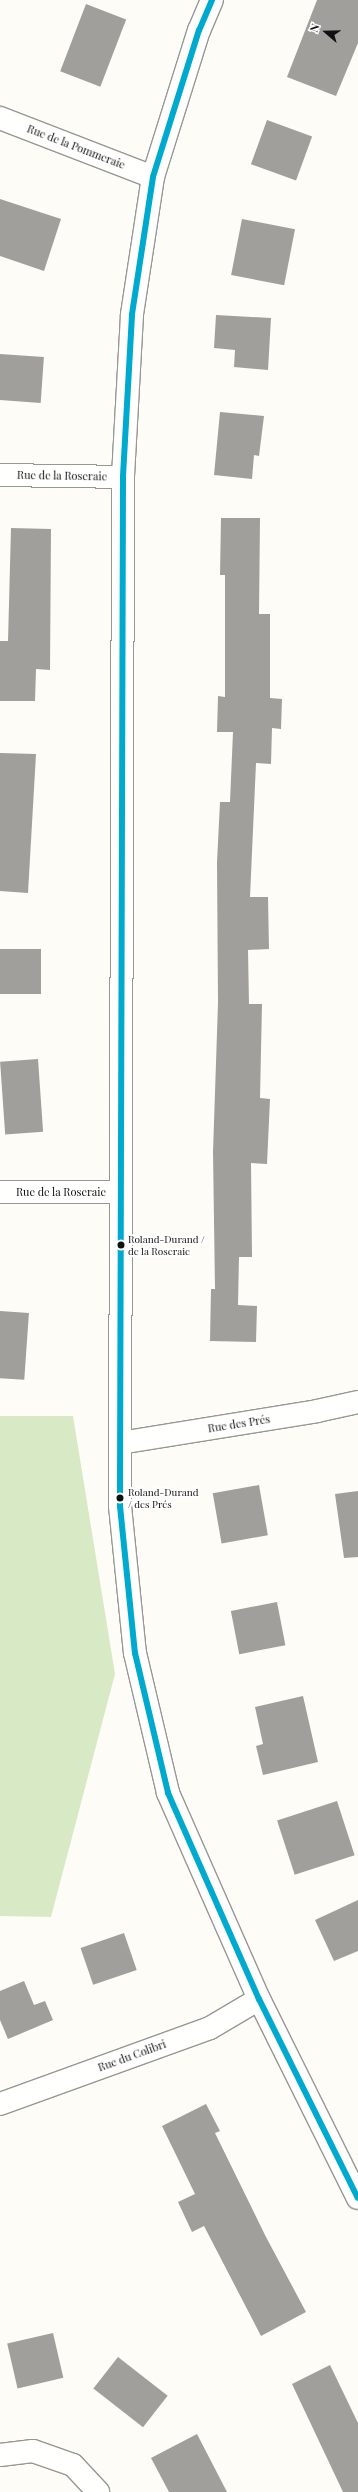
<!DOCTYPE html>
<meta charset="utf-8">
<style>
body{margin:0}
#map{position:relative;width:358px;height:2492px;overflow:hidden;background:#fdfcf7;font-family:"Playfair Display",serif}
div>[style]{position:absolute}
.forest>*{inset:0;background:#d8eac5}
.building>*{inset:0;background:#a19f9c;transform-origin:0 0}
.roads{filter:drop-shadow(1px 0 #979795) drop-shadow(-1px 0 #979795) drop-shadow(0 1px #979795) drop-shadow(0 -1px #979795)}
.minor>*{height:22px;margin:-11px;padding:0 11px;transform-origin:11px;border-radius:11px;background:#fffffe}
.bus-1>*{height:6px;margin:-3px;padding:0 3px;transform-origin:3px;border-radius:3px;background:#00a9ce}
.dots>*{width:11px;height:11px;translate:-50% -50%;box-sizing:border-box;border:2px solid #fff;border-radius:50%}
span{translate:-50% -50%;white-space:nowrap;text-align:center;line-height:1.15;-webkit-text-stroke:4px #fff;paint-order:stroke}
.bus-label{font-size:10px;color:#111}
.left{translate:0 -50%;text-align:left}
.street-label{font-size:11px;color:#111}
.north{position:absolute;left:306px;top:12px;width:40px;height:40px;-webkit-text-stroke:3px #fff;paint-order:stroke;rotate:290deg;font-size:11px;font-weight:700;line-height:16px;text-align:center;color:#111}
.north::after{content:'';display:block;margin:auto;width:14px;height:18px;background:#111;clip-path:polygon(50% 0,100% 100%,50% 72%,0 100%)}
</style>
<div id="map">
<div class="forest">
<div style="clip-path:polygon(0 1416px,73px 1416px,115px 1674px,51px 1917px,0 1916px)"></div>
</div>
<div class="building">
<div style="clip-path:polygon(317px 0,358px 0,358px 43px,336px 96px,287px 77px)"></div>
<div style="left:86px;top:4px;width:43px;height:72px;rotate:21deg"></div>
<div style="left:267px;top:120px;width:48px;height:47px;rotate:20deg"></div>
<div style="clip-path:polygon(0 199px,61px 219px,44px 271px,0 256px)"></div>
<div style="left:242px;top:219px;width:54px;height:57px;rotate:11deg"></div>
<div style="clip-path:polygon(216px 315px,271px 318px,268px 370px,234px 367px,235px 350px,214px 348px)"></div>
<div style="left:0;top:354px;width:44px;height:46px;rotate:4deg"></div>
<div style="clip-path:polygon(220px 412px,264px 416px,259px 456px,254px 455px,252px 479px,214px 475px)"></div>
<div style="clip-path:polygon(221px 518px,260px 518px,259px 614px,270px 614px,270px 698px,282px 699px,281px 729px,272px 728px,271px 764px,256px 763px,250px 897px,268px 897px,269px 949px,248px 950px,249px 1004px,262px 1004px,260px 1098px,270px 1099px,267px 1164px,251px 1163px,252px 1257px,239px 1257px,238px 1305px,257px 1306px,256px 1342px,210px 1341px,211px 1289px,215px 1289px,213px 1152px,218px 1003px,217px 862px,220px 802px,230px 802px,233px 732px,217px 732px,218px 696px,225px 697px,225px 575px,220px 575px)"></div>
<div style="clip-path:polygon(11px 528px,51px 529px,50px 670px,36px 669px,35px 701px,0 701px,0 641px,8px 641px)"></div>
<div style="clip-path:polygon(0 753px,36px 754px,28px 893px,0 891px)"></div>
<div style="left:0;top:949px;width:41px;height:45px"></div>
<div style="left:38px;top:1059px;width:73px;height:38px;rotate:86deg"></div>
<div style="left:0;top:1311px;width:29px;height:67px;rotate:4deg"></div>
<div style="left:259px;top:1485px;width:51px;height:47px;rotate:80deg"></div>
<div style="clip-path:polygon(358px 1491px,358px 1557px,344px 1558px,335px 1494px)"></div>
<div style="left:277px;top:1602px;width:44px;height:47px;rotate:79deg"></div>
<div style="clip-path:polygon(303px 1696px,318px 1762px,263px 1775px,256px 1746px,263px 1744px,255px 1707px)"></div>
<div style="left:337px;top:1801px;width:57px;height:63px;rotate:72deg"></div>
<div style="clip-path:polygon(358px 1900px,358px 1951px,334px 1961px,315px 1920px)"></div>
<div style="left:124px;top:1933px;width:39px;height:46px;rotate:71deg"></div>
<div style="clip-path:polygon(24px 1981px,34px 2005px,45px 2001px,53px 2020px,8px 2039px,0 2020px,0 1991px)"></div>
<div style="clip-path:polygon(206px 2104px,220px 2131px,215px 2133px,266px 2237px,306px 2312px,261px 2336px,204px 2226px,192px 2232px,178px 2202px,195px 2194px,162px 2126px)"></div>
<div style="left:53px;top:2333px;width:46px;height:47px;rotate:77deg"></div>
<div style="left:118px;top:2357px;width:63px;height:40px;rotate:38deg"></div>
<div style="clip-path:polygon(330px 2365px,358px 2423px,358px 2492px,343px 2492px,292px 2384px)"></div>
<div style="clip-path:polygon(197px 2434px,227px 2492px,169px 2492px,151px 2458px)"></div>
</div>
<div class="roads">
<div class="minor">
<div style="left:212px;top:0;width:33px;rotate:113deg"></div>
<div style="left:199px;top:30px;width:154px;rotate:107.4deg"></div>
<div style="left:153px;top:177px;width:140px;rotate:98.7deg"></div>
<div style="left:132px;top:315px;width:162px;rotate:93.2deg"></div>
<div style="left:123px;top:477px;width:1029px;rotate:90.17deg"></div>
<div style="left:120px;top:1506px;width:148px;rotate:84.2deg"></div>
<div style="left:135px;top:1653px;width:144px;rotate:76.7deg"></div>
<div style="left:168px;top:1793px;width:225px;rotate:66.2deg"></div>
<div style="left:259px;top:1999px;width:222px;rotate:63.6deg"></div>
<div style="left:0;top:118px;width:164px;rotate:21.1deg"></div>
<div style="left:0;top:475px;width:123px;rotate:0.9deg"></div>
<div style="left:0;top:1192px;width:121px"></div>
<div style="left:120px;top:1443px;width:200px;rotate:-9.2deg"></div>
<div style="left:317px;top:1411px;width:42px;rotate:-12.4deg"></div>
<div style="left:0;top:2104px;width:223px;rotate:-19.9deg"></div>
<div style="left:210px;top:2028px;width:57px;rotate:-30.6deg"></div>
<div style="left:0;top:2455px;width:33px;rotate:-7deg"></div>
<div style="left:33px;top:2451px;width:42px;rotate:19.3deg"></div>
<div style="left:73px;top:2465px;width:37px;rotate:47deg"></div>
</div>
</div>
<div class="bus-1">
<div style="left:212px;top:0;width:33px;rotate:113deg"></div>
<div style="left:199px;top:30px;width:154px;rotate:107.4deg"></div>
<div style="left:153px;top:177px;width:140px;rotate:98.7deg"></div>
<div style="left:132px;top:315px;width:162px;rotate:93.2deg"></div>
<div style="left:123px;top:477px;width:1029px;rotate:90.17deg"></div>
<div style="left:120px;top:1506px;width:148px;rotate:84.2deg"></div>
<div style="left:135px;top:1653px;width:144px;rotate:76.7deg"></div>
<div style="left:168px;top:1793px;width:225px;rotate:66.2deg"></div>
<div style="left:259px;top:1999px;width:222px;rotate:63.6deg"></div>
</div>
<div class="dots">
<div style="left:121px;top:1245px;background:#111"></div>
<div style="left:120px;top:1498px;background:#111"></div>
</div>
<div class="bus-label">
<span class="left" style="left:128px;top:1245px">Roland-Durand /<br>de la Roseraie</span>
<span class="left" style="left:128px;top:1498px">Roland-Durand<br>/ des Prés</span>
</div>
<div class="street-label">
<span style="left:76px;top:147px;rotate:21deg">Rue de la Pommeraie</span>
<span style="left:62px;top:476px;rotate:1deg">Rue de la Roseraie</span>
<span style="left:61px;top:1192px">Rue de la Roseraie</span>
<span style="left:239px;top:1424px;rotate:-9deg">Rue des Prés</span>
<span style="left:132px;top:2056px;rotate:-20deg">Rue du Colibri</span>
</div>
<div class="north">N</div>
</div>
